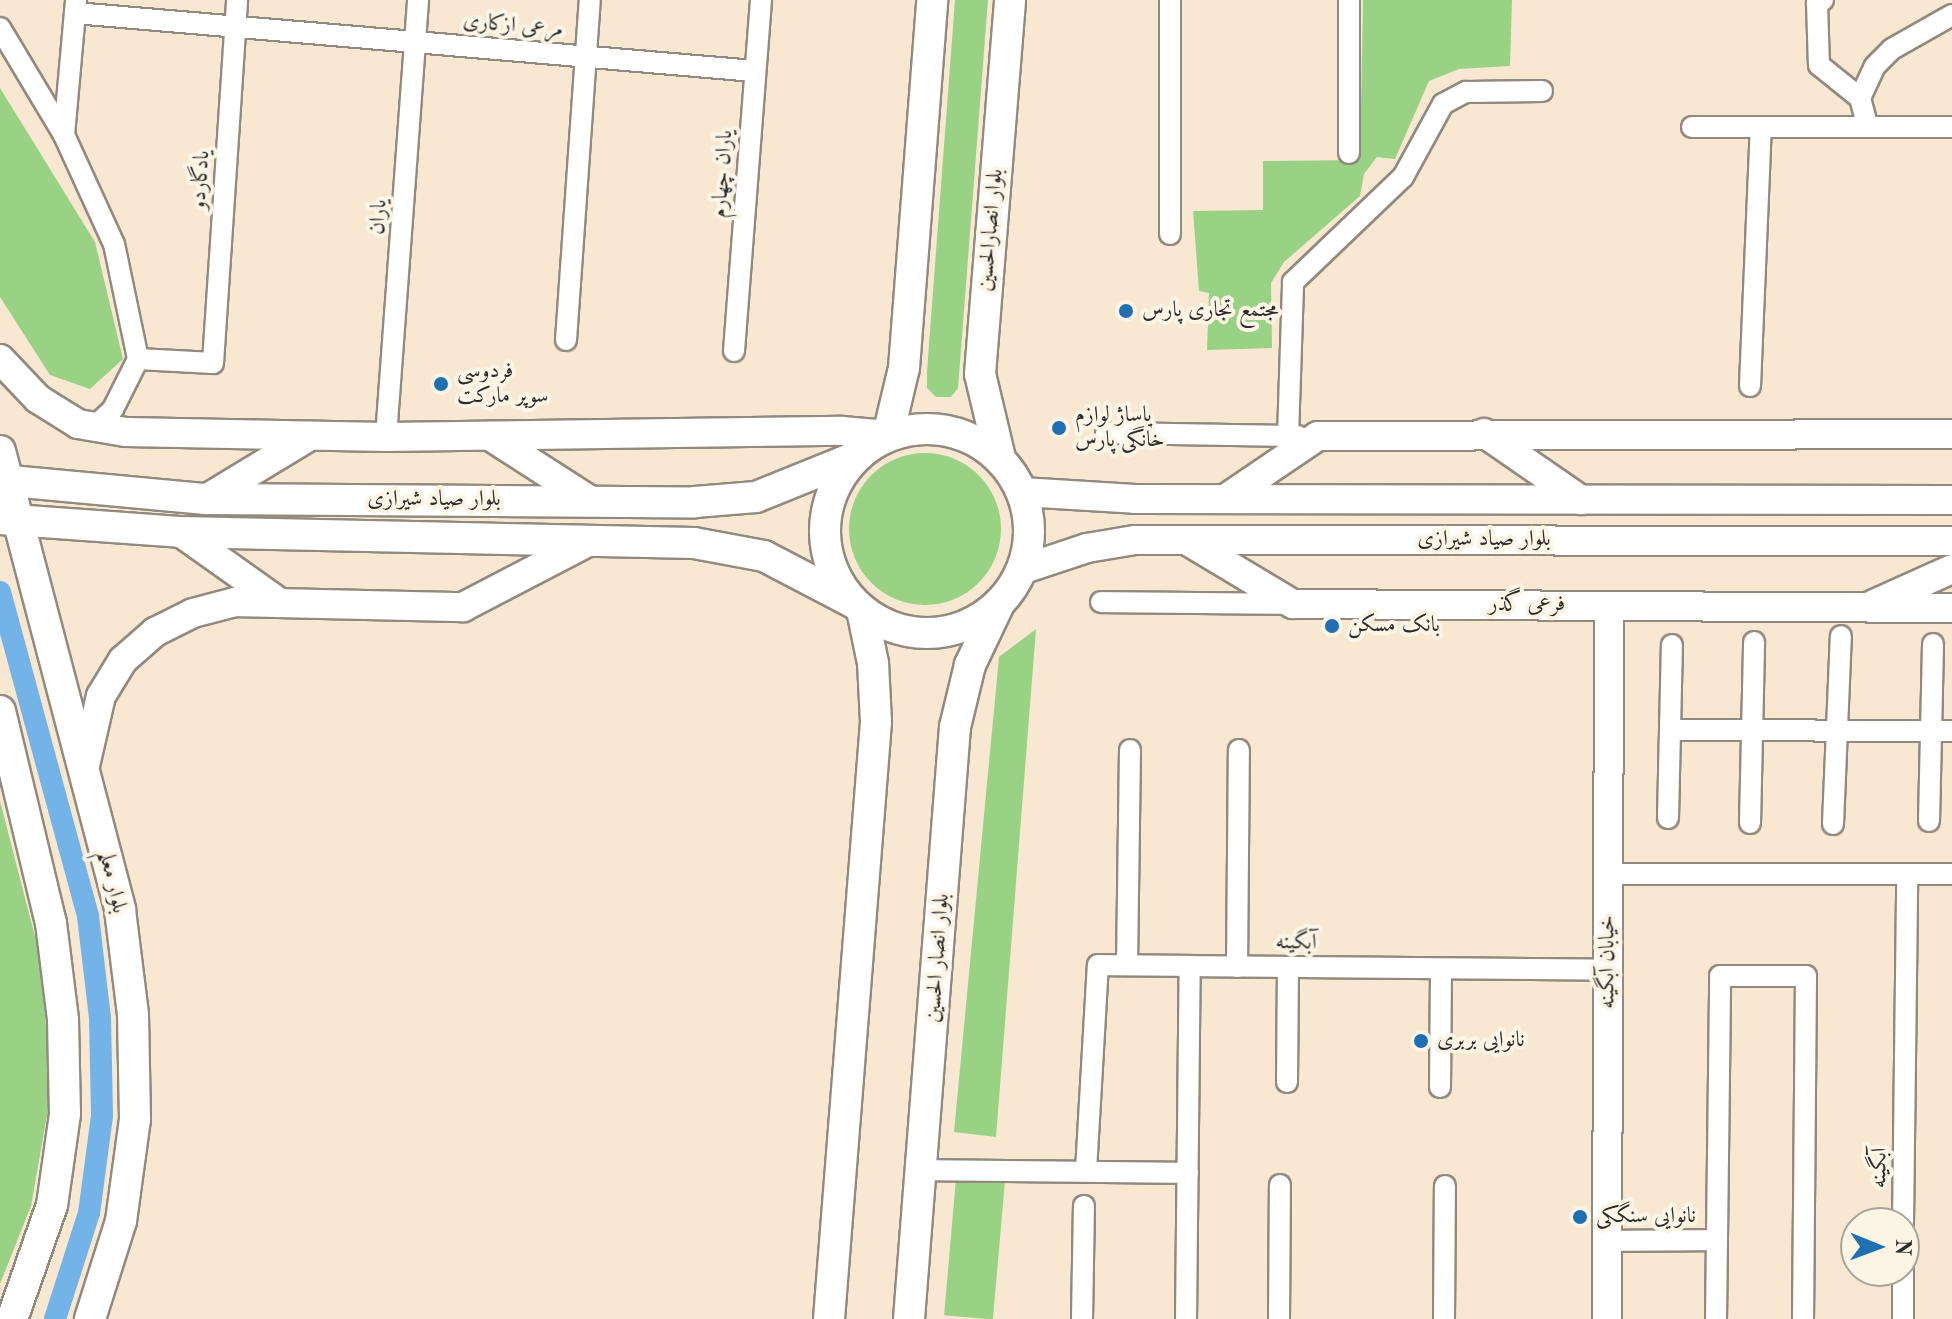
<!DOCTYPE html>
<meta charset="utf-8">
<style>
body{margin:0}
#map{position:relative;width:1952px;height:1319px;overflow:hidden;background:#f8e8d2;font-family:"Old Standard TT",Amiri,serif}
div>[style]{position:absolute}
.green>*{inset:0;background:#99d285;transform-origin:0 0}
.round{border-radius:50%}
.canal>*{height:22px;margin:-11px;padding:0 11px;transform-origin:11px;border-radius:11px;background:#74b3e7}
.roads{filter:drop-shadow(2px 0 #928a7e) drop-shadow(-2px 0 #928a7e) drop-shadow(0 2px #928a7e) drop-shadow(0 -2px #928a7e)}
.street>*{height:20px;margin:-10px;padding:0 10px;transform-origin:10px;border-radius:10px;background:#fff}
.secondary>*{height:28px;margin:-14px;padding:0 14px;transform-origin:14px;border-radius:14px;background:#fff}
.primary>*{height:30px;margin:-15px;padding:0 15px;transform-origin:15px;border-radius:15px;background:#fff}
.primary>.ring{margin:-15px;padding:0;box-sizing:content-box;background:none;border:30px solid #fff;border-radius:50%}
.dots>*{width:22px;height:22px;translate:-50% -50%;box-sizing:border-box;border:4px solid #fcf5e5;border-radius:50%}
span{translate:-50% -50%;white-space:nowrap;text-align:center;line-height:1.15;-webkit-text-stroke:8px #fcf5e5;paint-order:stroke}
.street-label{font-size:22px;color:#2b2b2b}
.poi-label{font-size:22px;color:#2b2b2b}
.left{translate:0 -50%;text-align:left}
.north{position:absolute;left:1840px;top:1207px;width:80px;height:80px;box-sizing:border-box;background:#fcf5e5;border:2px solid #a8a49b;border-radius:50%;rotate:91deg;font-size:22px;font-weight:700;line-height:32px;text-align:center;color:#2b2b2b}
.north::after{content:'';display:block;margin:auto;width:28px;height:36px;background:#1f6fb2;clip-path:polygon(50% 0,100% 100%,50% 72%,0 100%)}
</style>
<div id="map">
<div class="green">
<div style="clip-path:polygon(955px 0,988px 0,958px 388px,951px 397px,936px 397px,927px 388px,927px 371px)"></div>
<div style="clip-path:polygon(1363px 0,1512px 0,1510px 66px,1459px 69px,1429px 81px,1395px 159px,1377px 157px,1364px 174px,1360px 196px,1284px 262px,1271px 283px,1272px 348px,1207px 350px,1209px 293px,1199px 291px,1193px 211px,1263px 210px,1263px 161px,1360px 160px)"></div>
<div style="clip-path:polygon(0 88px,95px 242px,123px 359px,90px 389px,50px 375px,0 297px)"></div>
<div class="round" style="left:849px;top:453px;width:152px;height:152px"></div>
<div style="clip-path:polygon(1036px 629px,996px 1137px,954px 1132px,999px 657px)"></div>
<div style="clip-path:polygon(0 801px,39px 952px,52px 1087px,31px 1206px,0 1284px)"></div>
<div style="left:1005px;top:1181px;width:139px;height:49px;rotate:95deg"></div>
</div>
<div class="canal">
<div style="left:0;top:592px;width:336px;rotate:74.8deg"></div>
<div style="left:88px;top:916px;width:103px;rotate:83.3deg"></div>
<div style="left:100px;top:1018px;width:98px;rotate:88.8deg"></div>
<div style="left:102px;top:1116px;width:98px;rotate:97.6deg"></div>
<div style="left:89px;top:1213px;width:111px;rotate:107.8deg"></div>
</div>
<div class="roads">
<div class="street">
<div style="left:1349px;top:0;width:153px;rotate:90deg"></div>
<div style="left:1823px;top:0;width:7px;rotate:153deg"></div>
<div style="left:1817px;top:3px;width:62px;rotate:88.2deg"></div>
<div style="left:1819px;top:65px;width:53px;rotate:38.8deg"></div>
<div style="left:1860px;top:98px;width:30px;rotate:75deg"></div>
<div style="left:75px;top:13px;width:682px;rotate:4.88deg"></div>
<div style="left:0;top:28px;width:125px;rotate:59.1deg"></div>
<div style="left:64px;top:135px;width:120px;rotate:65.4deg"></div>
<div style="left:114px;top:244px;width:117px;rotate:78.2deg"></div>
<div style="left:138px;top:359px;width:75px;rotate:3.1deg"></div>
<div style="left:213px;top:363px;width:364px;rotate:-86.2deg"></div>
<div style="left:1860px;top:98px;width:35px;rotate:-65deg"></div>
<div style="left:1875px;top:66px;width:24px;rotate:-45deg"></div>
<div style="left:1892px;top:49px;width:69px;rotate:-29.5deg"></div>
<div style="left:1692px;top:127px;width:260px"></div>
<div style="left:64px;top:135px;width:136px;rotate:-84.9deg"></div>
<div style="left:1170px;top:234px;width:234px;rotate:-90deg"></div>
<div style="left:566px;top:340px;width:341px;rotate:-86deg"></div>
<div style="left:734px;top:351px;width:352px;rotate:-85.6deg"></div>
<div style="left:1750px;top:386px;width:259px;rotate:-87.6deg"></div>
<div style="left:94px;top:427px;width:26px;rotate:-43deg"></div>
<div style="left:113px;top:409px;width:56px;rotate:-63.4deg"></div>
<div style="left:1106px;top:433px;width:192px;rotate:0.9deg"></div>
<div style="left:1288px;top:436px;width:154px;rotate:-88.1deg"></div>
<div style="left:1293px;top:282px;width:152px;rotate:-43.7deg"></div>
<div style="left:1403px;top:177px;width:83px;rotate:-61.3deg"></div>
<div style="left:1443px;top:104px;width:26px;rotate:-28deg"></div>
<div style="left:1466px;top:92px;width:76px;rotate:-0.8deg"></div>
<div style="left:386px;top:437px;width:438px;rotate:-85.8deg"></div>
<div style="left:1101px;top:602px;width:192px;rotate:0.6deg"></div>
<div style="left:1670px;top:730px;width:282px;rotate:0.2deg"></div>
<div style="left:1668px;top:818px;width:173px;rotate:-88.7deg"></div>
<div style="left:1929px;top:821px;width:177px;rotate:-88.7deg"></div>
<div style="left:1750px;top:823px;width:181px;rotate:-88.7deg"></div>
<div style="left:1833px;top:824px;width:188px;rotate:-87.6deg"></div>
<div style="left:1608px;top:874px;width:344px"></div>
<div style="left:1127px;top:965px;width:215px;rotate:-89.2deg"></div>
<div style="left:1237px;top:967px;width:217px;rotate:-89.5deg"></div>
<div style="left:1287px;top:1082px;width:115px;rotate:-89.5deg"></div>
<div style="left:1440px;top:1087px;width:118px;rotate:-89.5deg"></div>
<div style="left:921px;top:1170px;width:267px;rotate:0.6deg"></div>
<div style="left:1086px;top:1171px;width:206px;rotate:-86.7deg"></div>
<div style="left:1098px;top:965px;width:92px;rotate:0.6deg"></div>
<div style="left:1903px;top:1223px;width:349px;rotate:-89.3deg"></div>
<div style="left:1607px;top:1241px;width:110px;rotate:-0.5deg"></div>
<div style="left:1082px;top:1319px;width:113px;rotate:-89deg"></div>
<div style="left:1186px;top:1319px;width:353px;rotate:-89.4deg"></div>
<div style="left:1190px;top:966px;width:418px;rotate:0.5deg"></div>
<div style="left:1279px;top:1319px;width:134px;rotate:-89.6deg"></div>
<div style="left:1444px;top:1319px;width:133px;rotate:-89.6deg"></div>
<div style="left:1716px;top:1319px;width:343px;rotate:-89.3deg"></div>
<div style="left:1720px;top:976px;width:86px"></div>
<div style="left:1806px;top:976px;width:343px;rotate:90.5deg"></div>
<div style="left:1903px;top:1319px;width:48px;rotate:-90deg"></div>
</div>
<div class="secondary">
<div style="left:0;top:359px;width:55px;rotate:46.5deg"></div>
<div style="left:38px;top:399px;width:47px;rotate:32deg"></div>
<div style="left:78px;top:424px;width:49px;rotate:9.5deg"></div>
<div style="left:126px;top:432px;width:260px;rotate:1.1deg"></div>
<div style="left:386px;top:437px;width:456px;rotate:-0.8deg"></div>
<div style="left:842px;top:431px;width:46px;rotate:5deg"></div>
<div style="left:1484px;top:433px;width:118px;rotate:34.6deg"></div>
<div style="left:490px;top:436px;width:120px;rotate:32.8deg"></div>
<div style="left:1022px;top:492px;width:113px;rotate:3.5deg"></div>
<div style="left:1135px;top:499px;width:817px;rotate:0.07deg"></div>
<div style="left:206px;top:499px;width:122px;rotate:-31.2deg"></div>
<div style="left:1225px;top:499px;width:112px;rotate:-34.1deg"></div>
<div style="left:1318px;top:436px;width:634px;rotate:-0.18deg"></div>
<div style="left:180px;top:532px;width:119px;rotate:35.4deg"></div>
<div style="left:1186px;top:540px;width:125px;rotate:30.9deg"></div>
<div style="left:1293px;top:604px;width:659px;rotate:0.35deg"></div>
<div style="left:1021px;top:570px;width:70px;rotate:-18.4deg"></div>
<div style="left:1087px;top:548px;width:49px;rotate:-9.5deg"></div>
<div style="left:1135px;top:540px;width:817px;rotate:0.07deg"></div>
<div style="left:1874px;top:604px;width:85px;rotate:-24.2deg"></div>
<div style="left:84px;top:770px;width:76px;rotate:-77.1deg"></div>
<div style="left:101px;top:696px;width:42px;rotate:-58.6deg"></div>
<div style="left:123px;top:660px;width:43px;rotate:-41.2deg"></div>
<div style="left:155px;top:632px;width:42px;rotate:-26.6deg"></div>
<div style="left:193px;top:613px;width:43px;rotate:-14.7deg"></div>
<div style="left:235px;top:602px;width:228px;rotate:1.3deg"></div>
<div style="left:463px;top:607px;width:143px;rotate:-27.5deg"></div>
<div style="left:1607px;top:1319px;width:713px;rotate:-89.84deg"></div>
</div>
<div class="primary">
<div class="ring" style="left:825px;top:429px;width:174px;height:174px"></div>
<div style="left:888px;top:435px;width:69px;rotate:-76.6deg"></div>
<div style="left:904px;top:368px;width:369px;rotate:-85.6deg"></div>
<div style="left:0;top:451px;width:474px;rotate:75.3deg"></div>
<div style="left:120px;top:910px;width:106px;rotate:82.9deg"></div>
<div style="left:133px;top:1015px;width:104px;rotate:88.9deg"></div>
<div style="left:135px;top:1119px;width:103px;rotate:97.8deg"></div>
<div style="left:121px;top:1221px;width:103px;rotate:107.6deg"></div>
<div style="left:1000px;top:458px;width:86px;rotate:-103.4deg"></div>
<div style="left:980px;top:374px;width:375px;rotate:-85.4deg"></div>
<div style="left:0;top:480px;width:207px;rotate:5.3deg"></div>
<div style="left:206px;top:499px;width:489px;rotate:0.4deg"></div>
<div style="left:695px;top:502px;width:61px;rotate:-4.7deg"></div>
<div style="left:756px;top:497px;width:107px;rotate:-22deg"></div>
<div style="left:0;top:519px;width:180px;rotate:4.1deg"></div>
<div style="left:180px;top:532px;width:514px;rotate:1.23deg"></div>
<div style="left:694px;top:543px;width:71px;rotate:10.5deg"></div>
<div style="left:764px;top:556px;width:102px;rotate:27.6deg"></div>
<div style="left:0;top:711px;width:218px;rotate:76.5deg"></div>
<div style="left:51px;top:923px;width:98px;rotate:82.9deg"></div>
<div style="left:63px;top:1020px;width:94px;rotate:88.8deg"></div>
<div style="left:65px;top:1114px;width:92px;rotate:98.1deg"></div>
<div style="left:52px;top:1205px;width:121px;rotate:109.3deg"></div>
<div style="left:829px;top:1319px;width:599px;rotate:-85.5deg"></div>
<div style="left:876px;top:722px;width:59px;rotate:-92.9deg"></div>
<div style="left:873px;top:663px;width:54px;rotate:-101.7deg"></div>
<div style="left:909px;top:1319px;width:594px;rotate:-85.56deg"></div>
<div style="left:955px;top:727px;width:64px;rotate:-76.4deg"></div>
<div style="left:970px;top:665px;width:68px;rotate:-64.6deg"></div>
</div>
</div>
<div class="dots">
<div style="left:1126px;top:311px;background:#1f6fb2"></div>
<div style="left:441px;top:384px;background:#1f6fb2"></div>
<div style="left:1059px;top:428px;background:#1f6fb2"></div>
<div style="left:1332px;top:626px;background:#1f6fb2"></div>
<div style="left:1421px;top:1041px;background:#1f6fb2"></div>
<div style="left:1580px;top:1217px;background:#1f6fb2"></div>
</div>
<div class="street-label">
<span style="left:513px;top:26px;rotate:5deg">مرعی ازکاری</span>
<span style="left:723px;top:174px;rotate:-86deg">یاران چهارم</span>
<span style="left:201px;top:180px;rotate:-86deg">یادگار‌دو</span>
<span style="left:379px;top:217px;rotate:-86deg">یاران</span>
<span style="left:991px;top:230px;rotate:-85deg">بلوار انصارالحسین</span>
<span style="left:434px;top:500px">بلوار صیاد شیرازی</span>
<span style="left:1484px;top:540px">بلوار صیاد شیرازی</span>
<span style="left:1527px;top:605px">فرعی گذر</span>
<span style="left:112px;top:882px;rotate:77deg">بلوار معلم</span>
<span style="left:1296px;top:943px;rotate:1deg">آبگینه</span>
<span style="left:938px;top:958px;rotate:-86deg">بلوار انصار الحسین</span>
<span style="left:1608px;top:962px;rotate:-90deg">خیابان آبگینه</span>
<span style="left:1880px;top:1168px;rotate:-89deg">آبگینه</span>
</div>
<div class="poi-label">
<span class="left" style="left:1142px;top:311px">مجتمع تجاری پارس</span>
<span class="left" style="left:457px;top:384px">فردوسی<br>سوپر مارکت</span>
<span class="left" style="left:1075px;top:428px">پاساژ لوازم<br>خانگی پارس</span>
<span class="left" style="left:1348px;top:626px">بانک مسکن</span>
<span class="left" style="left:1437px;top:1041px">نانوایی بربری</span>
<span class="left" style="left:1596px;top:1217px">نانوایی سنگکی</span>
</div>
<div class="north">N</div>
</div>
